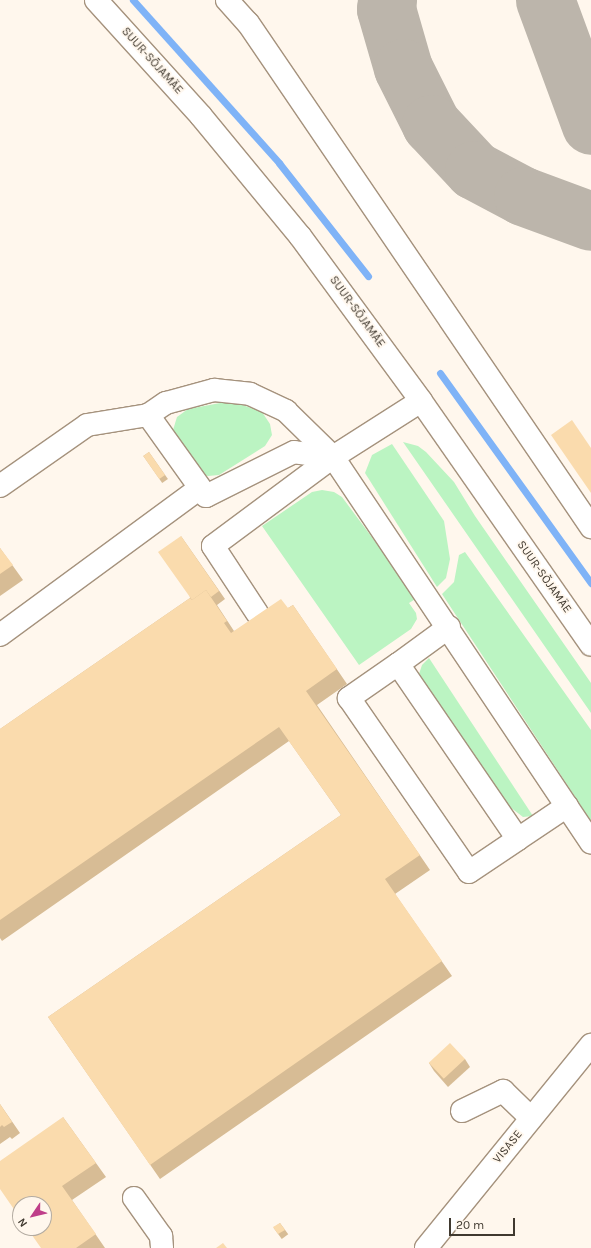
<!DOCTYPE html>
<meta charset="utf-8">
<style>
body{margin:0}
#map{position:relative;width:591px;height:1248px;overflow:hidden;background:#fff7ed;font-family:Karla,sans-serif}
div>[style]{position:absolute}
.green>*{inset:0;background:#bbf4c2}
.stream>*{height:7px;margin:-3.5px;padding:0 3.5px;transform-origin:3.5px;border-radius:3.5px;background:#7fb3f7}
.taxiway>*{height:59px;margin:-29.5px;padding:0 29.5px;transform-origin:29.5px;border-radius:29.5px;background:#bcb5ab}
.roads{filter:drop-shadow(1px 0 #a5927d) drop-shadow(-1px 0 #a5927d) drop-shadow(0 1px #a5927d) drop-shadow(0 -1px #a5927d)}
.minor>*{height:22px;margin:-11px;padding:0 11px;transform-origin:11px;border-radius:11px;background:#fff}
.major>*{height:22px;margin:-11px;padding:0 11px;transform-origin:11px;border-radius:11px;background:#fff}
.wall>*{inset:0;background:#d7bc95;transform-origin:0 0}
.building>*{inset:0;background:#fadbad;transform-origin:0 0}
span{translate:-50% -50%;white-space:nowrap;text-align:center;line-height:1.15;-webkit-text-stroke:3.5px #fff7ed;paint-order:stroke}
.street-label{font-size:12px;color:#40392f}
.north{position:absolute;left:12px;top:1196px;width:40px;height:40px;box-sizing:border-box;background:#fff7ed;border:1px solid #b3aba1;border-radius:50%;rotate:235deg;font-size:11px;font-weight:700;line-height:16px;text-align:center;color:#40392f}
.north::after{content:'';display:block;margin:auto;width:14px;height:18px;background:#bf3e89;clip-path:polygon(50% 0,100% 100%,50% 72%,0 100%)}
.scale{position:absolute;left:449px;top:1218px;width:66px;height:18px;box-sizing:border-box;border:2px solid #40392f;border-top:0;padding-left:5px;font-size:12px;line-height:14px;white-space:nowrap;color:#40392f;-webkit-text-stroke:3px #fff7ed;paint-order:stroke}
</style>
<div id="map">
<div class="green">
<div style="clip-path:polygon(231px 401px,262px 412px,270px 424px,272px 435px,265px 446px,219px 475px,208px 476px,201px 474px,175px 436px,173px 430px,177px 417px,188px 409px)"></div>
<div style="clip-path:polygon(403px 442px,418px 446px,426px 452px,454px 482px,475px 516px,591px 683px,591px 713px)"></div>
<div style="clip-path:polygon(392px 444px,444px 521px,450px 559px,446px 578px,437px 587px,365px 473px,372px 455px)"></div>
<div style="clip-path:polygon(322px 490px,334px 492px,342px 497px,417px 598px,409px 603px,416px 613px,417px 619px,411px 629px,359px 665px,262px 526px,312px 492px)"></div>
<div style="clip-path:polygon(465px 552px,591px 730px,591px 821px,442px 594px,454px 582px,459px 555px)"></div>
<div style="clip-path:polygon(429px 658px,533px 816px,523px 817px,510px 807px,422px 682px,419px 674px,422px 665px)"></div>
</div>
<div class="stream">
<div style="left:133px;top:0;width:219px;rotate:48.1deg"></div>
<div style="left:279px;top:163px;width:144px;rotate:51.8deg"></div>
<div style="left:440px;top:373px;width:259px;rotate:54.3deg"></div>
</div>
<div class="taxiway">
<div style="left:387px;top:0;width:9px;rotate:96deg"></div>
<div style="left:386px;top:9px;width:61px;rotate:73.9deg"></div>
<div style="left:403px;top:68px;width:63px;rotate:63.4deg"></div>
<div style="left:431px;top:124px;width:63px;rotate:46.9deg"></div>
<div style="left:474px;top:170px;width:55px;rotate:28deg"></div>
<div style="left:523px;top:196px;width:72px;rotate:20.2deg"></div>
<div style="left:545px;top:0;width:133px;rotate:69.8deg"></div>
</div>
<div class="roads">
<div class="minor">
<div style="left:227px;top:0;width:31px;rotate:48deg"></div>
<div style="left:248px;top:23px;width:610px;rotate:55.76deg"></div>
<div style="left:333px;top:457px;width:39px;rotate:-173deg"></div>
<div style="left:294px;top:452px;width:98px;rotate:153.4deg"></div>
<div style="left:206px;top:496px;width:100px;rotate:-125.6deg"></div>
<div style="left:148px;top:415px;width:22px;rotate:-34deg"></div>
<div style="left:166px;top:403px;width:50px;rotate:-15.2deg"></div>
<div style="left:214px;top:390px;width:36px;rotate:6deg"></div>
<div style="left:250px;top:394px;width:40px;rotate:25deg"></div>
<div style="left:286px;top:411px;width:66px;rotate:44.4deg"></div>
<div style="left:333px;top:457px;width:464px;rotate:56.2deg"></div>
<div style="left:0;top:486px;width:106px;rotate:-35deg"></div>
<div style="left:87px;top:425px;width:62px;rotate:-9.3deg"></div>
<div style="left:257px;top:613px;width:80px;rotate:-123.3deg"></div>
<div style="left:213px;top:546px;width:149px;rotate:-36.6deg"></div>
<div style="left:333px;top:457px;width:104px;rotate:-32.5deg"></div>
<div style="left:449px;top:627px;width:63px;rotate:144deg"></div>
<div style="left:398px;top:664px;width:212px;rotate:55.6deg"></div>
<div style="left:518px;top:839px;width:59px;rotate:-34deg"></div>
<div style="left:0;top:635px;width:248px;rotate:-36.3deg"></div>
<div style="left:398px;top:664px;width:60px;rotate:145.2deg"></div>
<div style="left:349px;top:698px;width:211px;rotate:55.4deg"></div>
<div style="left:469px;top:872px;width:59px;rotate:-34deg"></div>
<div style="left:462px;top:1111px;width:46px;rotate:-26deg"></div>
<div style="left:503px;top:1091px;width:39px;rotate:44deg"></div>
<div style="left:134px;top:1198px;width:47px;rotate:54.6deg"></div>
<div style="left:161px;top:1236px;width:12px;rotate:85deg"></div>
<div style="left:426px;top:1248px;width:262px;rotate:-50.9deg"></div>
</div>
<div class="major">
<div style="left:96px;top:0;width:156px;rotate:47.8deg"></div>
<div style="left:201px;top:116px;width:156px;rotate:50.5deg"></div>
<div style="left:300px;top:236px;width:205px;rotate:53.7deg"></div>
<div style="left:421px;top:401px;width:297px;rotate:55.1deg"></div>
</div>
</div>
<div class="wall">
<div style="left:149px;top:452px;width:33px;height:7px;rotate:55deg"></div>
<div style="clip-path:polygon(181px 536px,225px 599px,217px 605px,234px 631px,288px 608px,293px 605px,347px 684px,317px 705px,430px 870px,395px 894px,452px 976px,160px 1179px,48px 1017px,341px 815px,289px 741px,2px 941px,0 938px,0 729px,190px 598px)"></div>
<div style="clip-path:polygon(0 548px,23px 580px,0 596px)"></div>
<div style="clip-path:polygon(465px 1059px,470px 1067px,448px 1087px,434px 1071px,429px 1063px)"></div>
<div style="clip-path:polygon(0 1104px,20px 1133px,12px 1139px,10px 1137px,0 1144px)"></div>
<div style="clip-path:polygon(63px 1117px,106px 1177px,72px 1200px,105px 1248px,41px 1248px)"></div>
<div style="left:280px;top:1223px;width:14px;height:8px;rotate:54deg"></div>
</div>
<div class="building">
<div style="clip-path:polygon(572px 420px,591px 448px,591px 493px,551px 435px)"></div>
<div style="left:149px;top:452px;width:28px;height:7px;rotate:55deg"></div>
<div style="clip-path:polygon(181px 536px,219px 591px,211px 597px,206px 590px,192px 600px,158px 552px)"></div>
<div style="clip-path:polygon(0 548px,13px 565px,0 574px)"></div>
<div style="clip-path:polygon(206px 590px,227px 621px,224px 623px,231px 633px,281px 599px,288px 608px,293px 605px,337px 669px,306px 691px,420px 855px,385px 879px,442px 961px,150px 1165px,48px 1017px,341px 815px,279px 727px,0 920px,0 729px,190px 598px,192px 600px)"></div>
<div style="left:450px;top:1043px;width:22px;height:29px;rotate:47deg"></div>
<div style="clip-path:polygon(0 1104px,12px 1122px,4px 1127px,2px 1125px,0 1127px)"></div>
<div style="clip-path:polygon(63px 1117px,96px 1163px,62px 1186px,96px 1234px,76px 1248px,41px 1248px,27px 1228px,44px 1228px,44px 1204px,20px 1204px,20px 1218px,0 1189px,0 1161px)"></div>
<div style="clip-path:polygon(280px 1223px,285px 1230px,278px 1234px,273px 1227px)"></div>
<div style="clip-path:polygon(223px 1243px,227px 1248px,216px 1248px)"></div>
</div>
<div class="street-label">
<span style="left:152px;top:61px;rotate:48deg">SUUR-SÕJAMÄE</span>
<span style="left:357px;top:312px;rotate:54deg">SUUR-SÕJAMÄE</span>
<span style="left:544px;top:577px;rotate:55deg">SUUR-SÕJAMÄE</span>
<span style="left:508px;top:1147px;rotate:-51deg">VISASE</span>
</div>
<div class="north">N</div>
<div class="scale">20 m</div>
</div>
